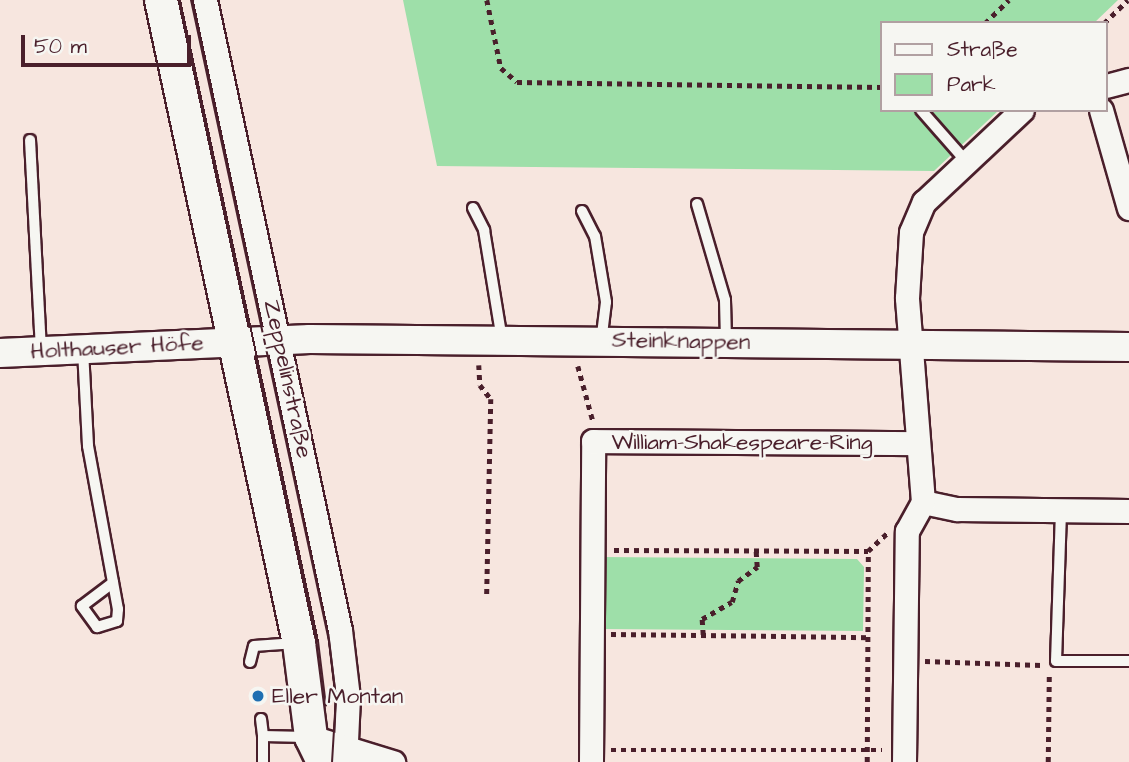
<!DOCTYPE html>
<meta charset="utf-8">
<style>
body{margin:0}
#map{position:relative;width:1129px;height:762px;overflow:hidden;background:#f7e6df;font-family:"Architects Daughter",sans-serif}
div>[style]{position:absolute}
.green>*{inset:0;background:#9edfa9}
.path>*{height:4.5px;margin-top:-2.25px;transform-origin:0;background:repeating-linear-gradient(90deg,#4a1f2b 0 5px,transparent 0 10px)}
.roads{filter:drop-shadow(2px 0 #4a1f2b) drop-shadow(-2px 0 #4a1f2b) drop-shadow(0 2px #4a1f2b) drop-shadow(0 -2px #4a1f2b)}
.service>*{height:10px;margin:-5px;padding:0 5px;transform-origin:5px;border-radius:5px;background:#f6f6f2}
.minor>*{height:23px;margin:-11.5px;padding:0 11.5px;transform-origin:11.5px;border-radius:11.5px;background:#f6f6f2}
.tertiary>*{height:28px;margin:-14px;padding:0 14px;transform-origin:14px;border-radius:14px;background:#f6f6f2}
.secondary>*{height:32px;margin:-16px;padding:0 16px;transform-origin:16px;border-radius:16px;background:#f6f6f2}
.tram>*{height:2px;margin:-1px;padding:0 1px;transform-origin:1px;border-radius:1px;background:#4a1f2b}
.dots>*{width:19px;height:19px;translate:-50% -50%;box-sizing:border-box;border:4px solid #f6f6f2;border-radius:50%}
span{translate:-50% -50%;white-space:nowrap;text-align:center;line-height:1.15;-webkit-text-stroke:5px #f6f6f2;paint-order:stroke}
.street-label{font-size:23px;color:#4a1f2b}
.poi-label{font-size:23px;color:#4a1f2b}
.left{translate:0 -50%;text-align:left}
.legend{position:absolute;left:880px;top:21px;width:228px;height:91px;box-sizing:border-box;background:#f6f6f2;border:2px solid #b1a0a2;margin:0;padding:9px 12px;list-style:none;font-size:21px;color:#4a1f2b}
.legend li{display:flex;align-items:center;gap:14px;height:35px}
.legend b{width:35px;border:2px solid #b1a0a2}
.scale{position:absolute;left:21px;top:35px;width:170px;height:32px;box-sizing:border-box;border:4px solid #4a1f2b;border-top:0;padding-left:9px;font-size:21px;line-height:24px;white-space:nowrap;color:#4a1f2b;-webkit-text-stroke:5px #f6f6f2;paint-order:stroke}
</style>
<div id="map">
<div class="green">
<div style="clip-path:polygon(403px 0,1118px 0,1094px 23px,882px 23px,882px 110px,999px 110px,934px 171px,437px 166px)"></div>
<div style="clip-path:polygon(602px 557px,857px 559px,864px 567px,863px 631px,601px 629px)"></div>
</div>
<div class="path">
<div style="left:487px;top:0;width:69px;rotate:78.4deg"></div>
<div style="left:501px;top:68px;width:21px;rotate:41deg"></div>
<div style="left:517px;top:82px;width:365px;rotate:0.8deg"></div>
<div style="left:985px;top:23px;width:33px;rotate:-44deg"></div>
<div style="left:1104px;top:23px;width:33px;rotate:-44deg"></div>
<div style="left:479px;top:365px;width:20px;rotate:87deg"></div>
<div style="left:480px;top:385px;width:18px;rotate:52deg"></div>
<div style="left:491px;top:399px;width:198px;rotate:91.2deg"></div>
<div style="left:578px;top:366px;width:57px;rotate:74.7deg"></div>
<div style="left:614px;top:550px;width:254px;rotate:0.2deg"></div>
<div style="left:868px;top:551px;width:26px;rotate:-43deg"></div>
<div style="left:611px;top:634px;width:258px;rotate:0.7deg"></div>
<div style="left:703px;top:635px;width:16px;rotate:-94deg"></div>
<div style="left:702px;top:619px;width:34px;rotate:-30deg"></div>
<div style="left:732px;top:602px;width:22px;rotate:-74deg"></div>
<div style="left:738px;top:581px;width:24px;rotate:-36deg"></div>
<div style="left:757px;top:567px;width:16px;rotate:-94deg"></div>
<div style="left:925px;top:661px;width:117px;rotate:2deg"></div>
<div style="left:611px;top:750px;width:271px"></div>
<div style="left:867px;top:762px;width:211px;rotate:-89.7deg"></div>
<div style="left:1048px;top:762px;width:87px;rotate:-89.3deg"></div>
</div>
<div class="roads">
<div class="service">
<div style="left:921px;top:110px;width:67px;rotate:48.7deg"></div>
<div style="left:30px;top:140px;width:210px;rotate:87deg"></div>
<div style="left:697px;top:204px;width:100px;rotate:73.7deg"></div>
<div style="left:725px;top:300px;width:41px;rotate:88.6deg"></div>
<div style="left:473px;top:208px;width:25px;rotate:63deg"></div>
<div style="left:484px;top:230px;width:111px;rotate:80.7deg"></div>
<div style="left:582px;top:211px;width:28px;rotate:63deg"></div>
<div style="left:595px;top:236px;width:67px;rotate:80.5deg"></div>
<div style="left:606px;top:302px;width:38px;rotate:97deg"></div>
<div style="left:83px;top:350px;width:96px;rotate:87deg"></div>
<div style="left:88px;top:446px;width:166px;rotate:79.6deg"></div>
<div style="left:118px;top:609px;width:12px;rotate:95deg"></div>
<div style="left:117px;top:621px;width:21px;rotate:163deg"></div>
<div style="left:97px;top:627px;width:26px;rotate:-126deg"></div>
<div style="left:82px;top:606px;width:39px;rotate:-37deg"></div>
<div style="left:1061px;top:511px;width:150px;rotate:91.9deg"></div>
<div style="left:1056px;top:661px;width:73px"></div>
<div style="left:250px;top:662px;width:16px;rotate:-76deg"></div>
<div style="left:254px;top:646px;width:42px;rotate:-4.1deg"></div>
<div style="left:261px;top:719px;width:17px;rotate:83deg"></div>
<div style="left:263px;top:736px;width:44px;rotate:1.3deg"></div>
<div style="left:263px;top:762px;width:26px;rotate:-90deg"></div>
</div>
<div class="minor">
<div style="left:205px;top:0;width:644px;rotate:77.91deg"></div>
<div style="left:340px;top:630px;width:67px;rotate:83.2deg"></div>
<div style="left:348px;top:697px;width:65px;rotate:92.6deg"></div>
<div style="left:1106px;top:86px;width:24px;rotate:-15deg"></div>
<div style="left:1101px;top:110px;width:102px;rotate:74.1deg"></div>
<div style="left:923px;top:502px;width:35px;rotate:12deg"></div>
<div style="left:957px;top:509px;width:172px;rotate:0.7deg"></div>
<div style="left:311px;top:737px;width:86px;rotate:17deg"></div>
<div style="left:591px;top:762px;width:321px;rotate:-89.6deg"></div>
<div style="left:593px;top:441px;width:325px;rotate:0.4deg"></div>
<div style="left:904px;top:762px;width:231px;rotate:-89.3deg"></div>
<div style="left:907px;top:531px;width:33px;rotate:-61deg"></div>
<div style="left:923px;top:502px;width:205px;rotate:-94.5deg"></div>
<div style="left:907px;top:298px;width:66px;rotate:-86.5deg"></div>
<div style="left:911px;top:232px;width:33px;rotate:-67deg"></div>
<div style="left:924px;top:202px;width:134px;rotate:-43.2deg"></div>
</div>
<div class="tertiary">
<div style="left:0;top:353px;width:310px;rotate:-2.6deg"></div>
<div style="left:310px;top:339px;width:819px;rotate:0.56deg"></div>
</div>
<div class="secondary">
<div style="left:161px;top:0;width:658px;rotate:77.89deg"></div>
<div style="left:299px;top:643px;width:95px;rotate:82.7deg"></div>
<div style="left:311px;top:737px;width:28px;rotate:64deg"></div>
</div>
</div>
<div class="tram">
<div style="left:180px;top:0;width:656px;rotate:77.85deg"></div>
<div style="left:318px;top:641px;width:65px;rotate:83deg"></div>
<div style="left:191px;top:0;width:656px;rotate:77.85deg"></div>
<div style="left:329px;top:641px;width:56px;rotate:82.9deg"></div>
<div style="left:336px;top:697px;width:65px;rotate:93.5deg"></div>
</div>
<div class="dots">
<div style="left:258px;top:696px;background:#1f6fb2"></div>
</div>
<div class="street-label">
<span style="left:681px;top:341px;rotate:1deg">Steinknappen</span>
<span style="left:117px;top:347px;rotate:-3deg">Holthauser Höfe</span>
<span style="left:288px;top:379px;rotate:78deg">Zeppelinstraße</span>
<span style="left:742px;top:442px">William-Shakespeare-Ring</span>
</div>
<div class="poi-label">
<span class="left" style="left:272px;top:696px">Eller Montan</span>
</div>
<ul class="legend">
<li><b style="height:9px;background:#f6f6f2"></b>Straße</li>
<li><b style="height:19px;background:#9edfa9"></b>Park</li>
</ul>
<div class="scale">50 m</div>
</div>
